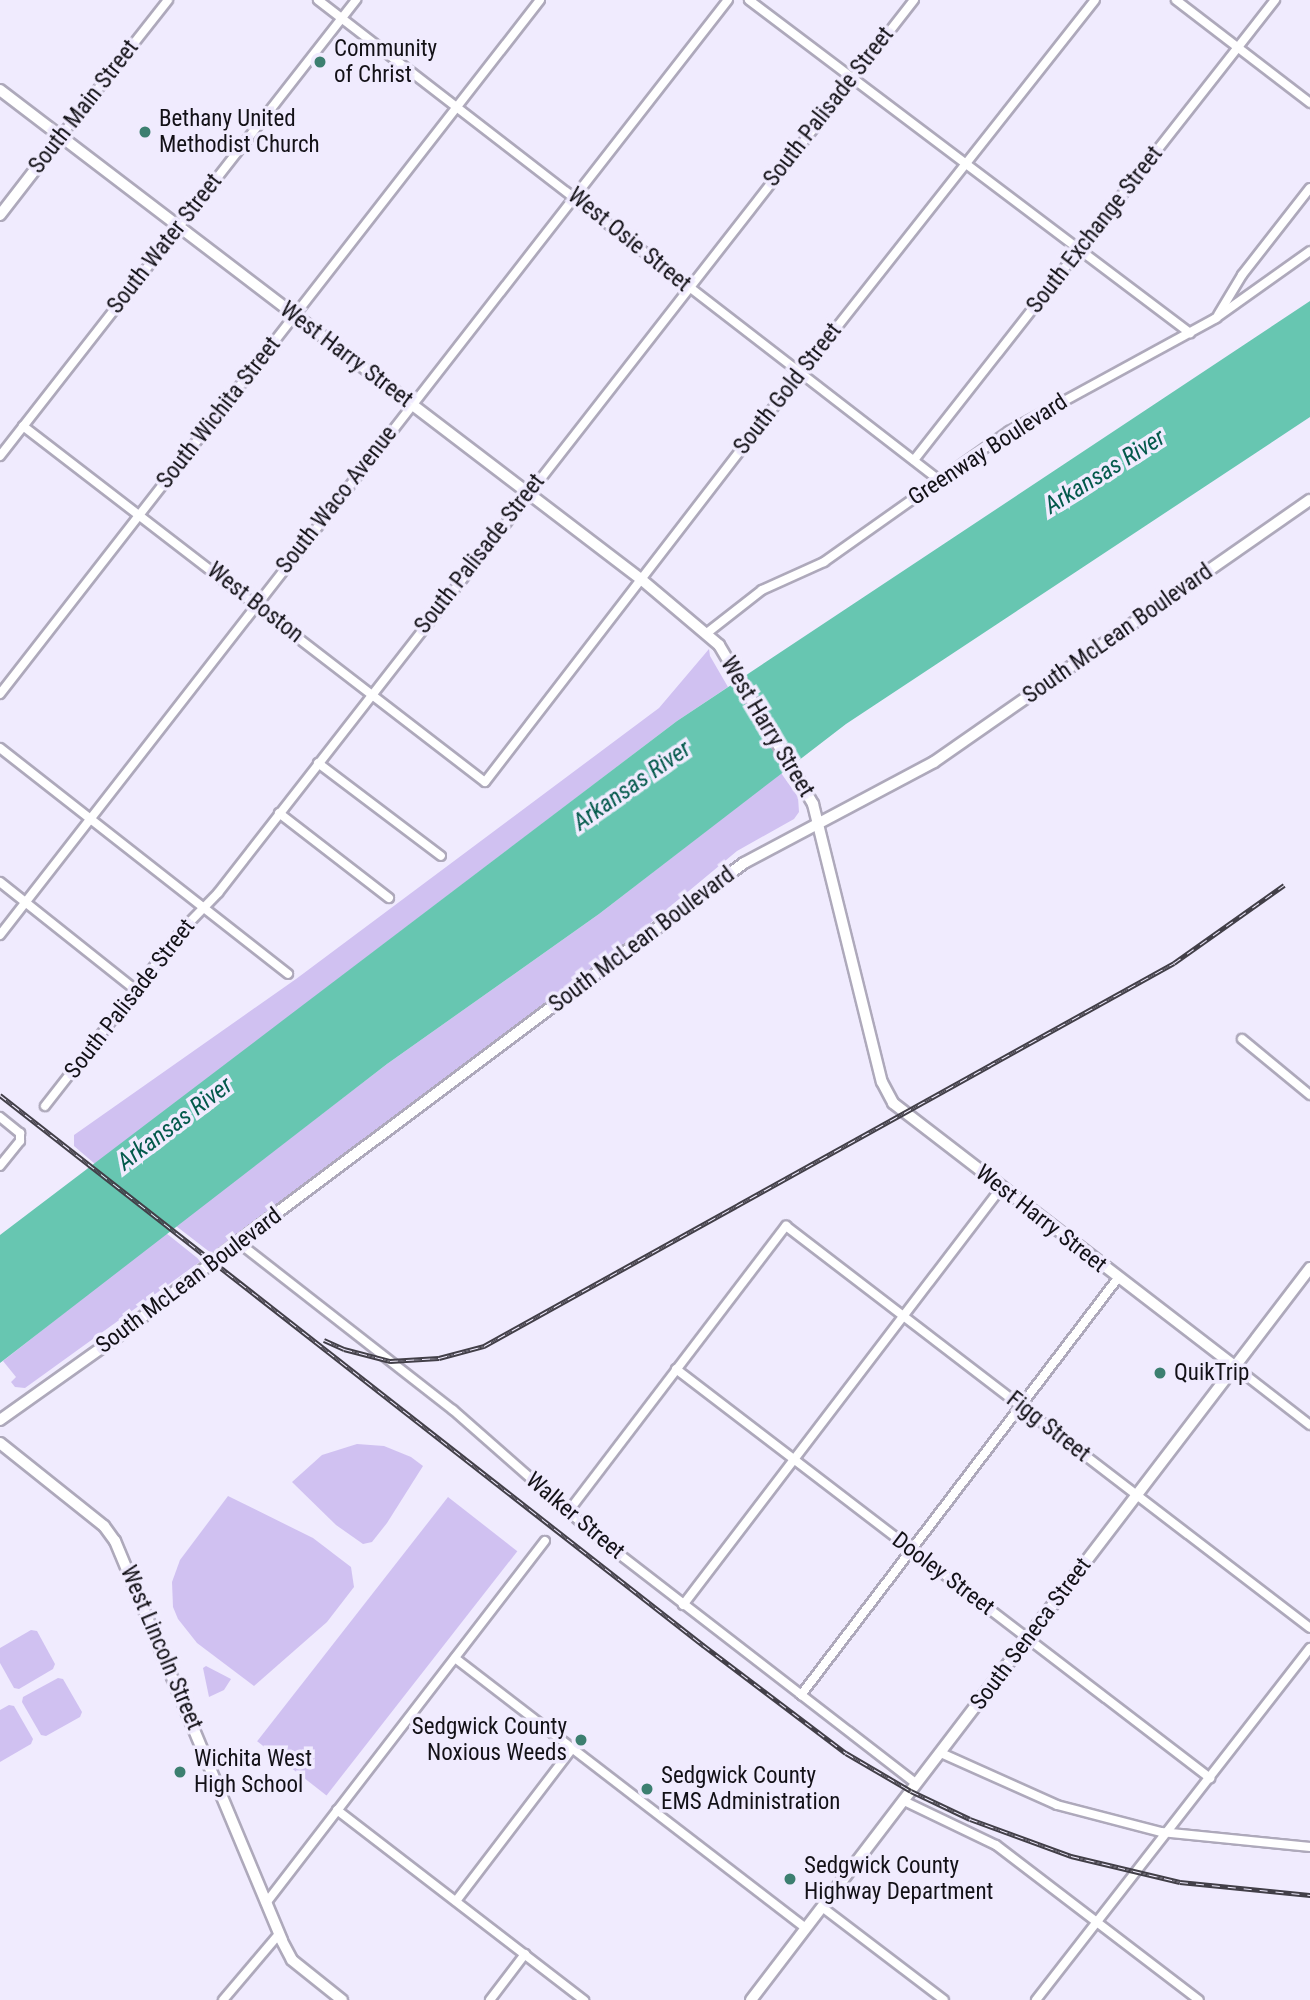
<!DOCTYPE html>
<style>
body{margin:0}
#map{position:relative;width:1310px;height:2000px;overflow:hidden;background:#f0ebfe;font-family:"Roboto Condensed",sans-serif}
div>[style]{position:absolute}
.green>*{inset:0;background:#d0c1f1;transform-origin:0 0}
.water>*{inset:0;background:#67c6b1}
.roads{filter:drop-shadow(2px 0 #aea9bb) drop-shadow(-2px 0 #aea9bb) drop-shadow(0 2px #aea9bb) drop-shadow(0 -2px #aea9bb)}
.street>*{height:8px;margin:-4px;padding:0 4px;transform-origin:4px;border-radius:4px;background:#fff}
.secondary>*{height:10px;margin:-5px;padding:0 5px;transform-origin:5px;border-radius:5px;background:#fff}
.rail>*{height:5px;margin-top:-2.5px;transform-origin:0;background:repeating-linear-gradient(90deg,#f0ebfe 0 8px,#423f48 0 16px);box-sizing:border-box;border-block:2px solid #423f48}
.dots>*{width:19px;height:19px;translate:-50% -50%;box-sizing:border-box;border:4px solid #f0ebfe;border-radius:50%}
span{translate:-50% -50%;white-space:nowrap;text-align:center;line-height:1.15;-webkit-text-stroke:7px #f0ebfe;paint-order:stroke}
.poi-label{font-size:23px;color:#131117}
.left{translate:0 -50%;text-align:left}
.right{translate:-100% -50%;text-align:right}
.street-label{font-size:23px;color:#131117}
.water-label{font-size:24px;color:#03594b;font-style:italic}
</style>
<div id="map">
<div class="green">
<div style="clip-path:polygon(709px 649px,710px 656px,728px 687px,677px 721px,95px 1164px,74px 1146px,74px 1135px,296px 979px,659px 708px)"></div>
<div style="clip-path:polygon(781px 773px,798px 797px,799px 812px,794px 819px,737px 851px,613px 954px,211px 1253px,176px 1226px,387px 1064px,599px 914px)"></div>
<div style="clip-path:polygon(166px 1233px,201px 1261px,25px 1388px,15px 1387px,11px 1382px,16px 1377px,3px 1361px)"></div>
<div style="clip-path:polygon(357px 1444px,384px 1446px,411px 1457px,423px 1466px,387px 1523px,372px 1542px,363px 1544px,336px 1525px,292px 1482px,322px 1455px)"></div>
<div style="clip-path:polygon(228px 1496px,313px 1538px,351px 1567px,354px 1587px,327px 1622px,254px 1686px,197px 1643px,178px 1619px,173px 1607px,172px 1582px,180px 1560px)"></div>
<div style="left:448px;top:1497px;width:88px;height:310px;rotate:38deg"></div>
<div style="clip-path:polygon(31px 1630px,37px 1631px,55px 1664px,53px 1669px,19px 1689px,14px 1688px,0 1663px,0 1648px)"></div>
<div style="clip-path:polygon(206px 1666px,231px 1679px,224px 1690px,209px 1697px,203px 1668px)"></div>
<div style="clip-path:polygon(58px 1678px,63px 1679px,82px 1712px,80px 1717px,46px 1736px,41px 1735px,22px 1702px,23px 1697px)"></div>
<div style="clip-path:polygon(9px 1705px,14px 1706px,33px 1739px,31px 1744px,0 1762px,0 1710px)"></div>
</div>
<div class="water">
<div style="clip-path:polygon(1310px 301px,1310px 417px,846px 724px,599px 914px,387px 1064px,0 1363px,0 1235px,677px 721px)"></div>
</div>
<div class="roads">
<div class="street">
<div style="left:318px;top:0;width:785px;rotate:37.7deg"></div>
<div style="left:749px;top:0;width:553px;rotate:37.06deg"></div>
<div style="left:1176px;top:0;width:169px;rotate:37.5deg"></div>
<div style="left:61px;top:136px;width:173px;rotate:-51.8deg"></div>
<div style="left:1218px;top:315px;width:47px;rotate:-59deg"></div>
<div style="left:1242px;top:275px;width:110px;rotate:-52deg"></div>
<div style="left:23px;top:426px;width:583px;rotate:37.62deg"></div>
<div style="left:485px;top:782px;width:436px;rotate:-52.4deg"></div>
<div style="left:751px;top:436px;width:555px;rotate:-51.73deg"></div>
<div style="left:0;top:456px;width:579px;rotate:-52.02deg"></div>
<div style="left:914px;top:460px;width:585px;rotate:-51.88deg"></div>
<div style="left:707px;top:633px;width:70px;rotate:-38deg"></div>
<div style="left:762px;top:590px;width:68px;rotate:-24.3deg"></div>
<div style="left:824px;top:562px;width:227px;rotate:-35.3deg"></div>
<div style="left:1009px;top:431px;width:236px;rotate:-28.6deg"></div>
<div style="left:1216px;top:318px;width:115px;rotate:-35.5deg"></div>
<div style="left:0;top:694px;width:879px;rotate:-52.11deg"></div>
<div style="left:0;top:748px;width:366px;rotate:38.1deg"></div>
<div style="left:318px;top:763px;width:154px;rotate:37.1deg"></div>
<div style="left:279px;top:813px;width:139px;rotate:37.7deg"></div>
<div style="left:0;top:882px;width:174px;rotate:38.5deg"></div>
<div style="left:0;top:935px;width:1185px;rotate:-52.1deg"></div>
<div style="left:1242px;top:1039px;width:88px;rotate:39.5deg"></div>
<div style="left:45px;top:1106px;width:226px;rotate:-52deg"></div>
<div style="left:184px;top:928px;width:49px;rotate:-45.8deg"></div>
<div style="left:218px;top:893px;width:1132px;rotate:-52.07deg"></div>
<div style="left:0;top:1117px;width:26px;rotate:39deg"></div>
<div style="left:20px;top:1133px;width:8px;rotate:90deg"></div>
<div style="left:20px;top:1141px;width:32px;rotate:129deg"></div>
<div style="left:238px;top:1242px;width:273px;rotate:38deg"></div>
<div style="left:453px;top:1410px;width:197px;rotate:41.3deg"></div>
<div style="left:601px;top:1540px;width:399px;rotate:37.7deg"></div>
<div style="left:1234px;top:1366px;width:96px;rotate:37.8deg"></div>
<div style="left:676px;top:1369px;width:673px;rotate:37.45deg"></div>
<div style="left:568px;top:1512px;width:360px;rotate:-52.7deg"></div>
<div style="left:786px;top:1226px;width:660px;rotate:37.49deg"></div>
<div style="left:683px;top:1605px;width:524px;rotate:-52.67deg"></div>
<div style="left:455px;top:1658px;width:443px;rotate:37.6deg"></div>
<div style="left:801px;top:1695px;width:524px;rotate:-52.76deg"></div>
<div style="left:941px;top:1753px;width:127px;rotate:24.1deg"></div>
<div style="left:1057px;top:1805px;width:107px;rotate:14.6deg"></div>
<div style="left:1161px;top:1832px;width:150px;rotate:5.7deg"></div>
<div style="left:904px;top:1801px;width:102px;rotate:25.6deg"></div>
<div style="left:996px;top:1845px;width:255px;rotate:37.4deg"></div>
<div style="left:337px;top:1810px;width:312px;rotate:37.6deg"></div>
<div style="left:456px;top:1901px;width:191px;rotate:-52.7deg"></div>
<div style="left:266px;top:1903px;width:457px;rotate:-52.4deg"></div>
<div style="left:822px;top:1907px;width:153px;rotate:37.3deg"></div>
<div style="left:223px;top:2000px;width:87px;rotate:-49.7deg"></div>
<div style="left:490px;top:2000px;width:58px;rotate:-52.7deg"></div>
<div style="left:1036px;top:2000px;width:446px;rotate:-52.1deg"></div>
</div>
<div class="secondary">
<div style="left:0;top:90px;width:808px;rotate:37.35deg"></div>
<div style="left:642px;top:580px;width:101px;rotate:40.2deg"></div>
<div style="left:719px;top:645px;width:185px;rotate:59.4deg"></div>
<div style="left:813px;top:804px;width:286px;rotate:76.1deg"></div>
<div style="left:882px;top:1082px;width:24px;rotate:62deg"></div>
<div style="left:893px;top:1103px;width:431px;rotate:37.6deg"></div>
<div style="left:0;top:215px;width:100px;rotate:-52.3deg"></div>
<div style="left:0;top:1420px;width:143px;rotate:-35.4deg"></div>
<div style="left:117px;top:1337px;width:154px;rotate:-38.1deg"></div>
<div style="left:238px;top:1242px;width:632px;rotate:-36.83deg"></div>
<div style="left:744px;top:863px;width:215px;rotate:-28deg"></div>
<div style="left:934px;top:762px;width:458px;rotate:-34.9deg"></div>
<div style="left:0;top:1443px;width:133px;rotate:38.6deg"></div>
<div style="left:104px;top:1526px;width:19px;rotate:54deg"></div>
<div style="left:115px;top:1541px;width:433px;rotate:67.3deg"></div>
<div style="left:282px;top:1941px;width:21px;rotate:62deg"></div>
<div style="left:292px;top:1960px;width:64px;rotate:38.7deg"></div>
<div style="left:751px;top:2000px;width:921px;rotate:-52.63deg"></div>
</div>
</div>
<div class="rail">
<div style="left:0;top:1095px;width:893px;rotate:38.04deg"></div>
<div style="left:703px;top:1645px;width:179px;rotate:37.1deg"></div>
<div style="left:846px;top:1753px;width:75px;rotate:30.3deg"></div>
<div style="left:911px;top:1791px;width:65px;rotate:25.4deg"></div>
<div style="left:970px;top:1819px;width:108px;rotate:20.1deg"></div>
<div style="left:1071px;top:1856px;width:112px;rotate:13.4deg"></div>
<div style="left:1180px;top:1882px;width:131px;rotate:5.7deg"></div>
<div style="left:324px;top:1340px;width:22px;rotate:24deg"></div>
<div style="left:344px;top:1349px;width:48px;rotate:14.6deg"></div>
<div style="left:390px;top:1361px;width:49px;rotate:-3.5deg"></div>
<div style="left:439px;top:1358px;width:47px;rotate:-14.9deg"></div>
<div style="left:484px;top:1346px;width:789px;rotate:-29.03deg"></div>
<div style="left:1174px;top:963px;width:135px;rotate:-35.3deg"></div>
</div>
<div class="dots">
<div style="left:320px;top:62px;background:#3c7f70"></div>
<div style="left:145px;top:132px;background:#3c7f70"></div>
<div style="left:1160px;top:1373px;background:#3c7f70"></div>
<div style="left:581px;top:1740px;background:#3c7f70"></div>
<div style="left:180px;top:1772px;background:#3c7f70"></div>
<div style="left:647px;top:1789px;background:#3c7f70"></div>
<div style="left:790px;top:1879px;background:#3c7f70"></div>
</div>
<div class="poi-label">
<span class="left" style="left:334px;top:62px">Community<br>of Christ</span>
<span class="left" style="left:159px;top:132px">Bethany United<br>Methodist Church</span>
<span class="left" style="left:1174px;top:1373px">QuikTrip</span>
<span class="right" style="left:567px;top:1740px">Sedgwick County<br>Noxious Weeds</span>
<span class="left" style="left:194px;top:1772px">Wichita West<br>High School</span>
<span class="left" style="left:661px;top:1789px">Sedgwick County<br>EMS Administration</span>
<span class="left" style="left:804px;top:1879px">Sedgwick County<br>Highway Department</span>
</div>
<div class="street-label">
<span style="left:84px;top:107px;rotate:-52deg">South Main Street</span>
<span style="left:829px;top:107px;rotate:-52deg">South Palisade Street</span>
<span style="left:1095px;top:230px;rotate:-52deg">South Exchange Street</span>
<span style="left:629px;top:240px;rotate:39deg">West Osie Street</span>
<span style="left:165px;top:244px;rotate:-52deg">South Water Street</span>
<span style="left:346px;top:355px;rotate:37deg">West Harry Street</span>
<span style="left:788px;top:389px;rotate:-52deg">South Gold Street</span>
<span style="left:219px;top:413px;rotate:-52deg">South Wichita Street</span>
<span style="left:988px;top:450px;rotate:-33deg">Greenway Boulevard</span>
<span style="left:337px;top:500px;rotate:-52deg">South Waco Avenue</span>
<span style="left:480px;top:554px;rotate:-52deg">South Palisade Street</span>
<span style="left:255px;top:603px;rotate:38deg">West Boston</span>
<span style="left:1118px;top:634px;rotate:-35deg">South McLean Boulevard</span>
<span style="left:767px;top:727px;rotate:59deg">West Harry Street</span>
<span style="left:642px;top:940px;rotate:-37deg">South McLean Boulevard</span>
<span style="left:130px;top:999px;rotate:-52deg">South Palisade Street</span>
<span style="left:1041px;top:1219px;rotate:38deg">West Harry Street</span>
<span style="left:189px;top:1281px;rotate:-37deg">South McLean Boulevard</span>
<span style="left:1048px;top:1427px;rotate:38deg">Figg Street</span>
<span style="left:575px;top:1516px;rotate:40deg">Walker Street</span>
<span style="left:943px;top:1574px;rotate:37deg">Dooley Street</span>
<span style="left:1031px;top:1634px;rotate:-53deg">South Seneca Street</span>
<span style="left:161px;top:1648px;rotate:67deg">West Lincoln Street</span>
</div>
<div class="water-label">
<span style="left:1105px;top:472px;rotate:-32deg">Arkansas River</span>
<span style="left:632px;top:786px;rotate:-35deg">Arkansas River</span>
<span style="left:175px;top:1124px;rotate:-37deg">Arkansas River</span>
</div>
</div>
